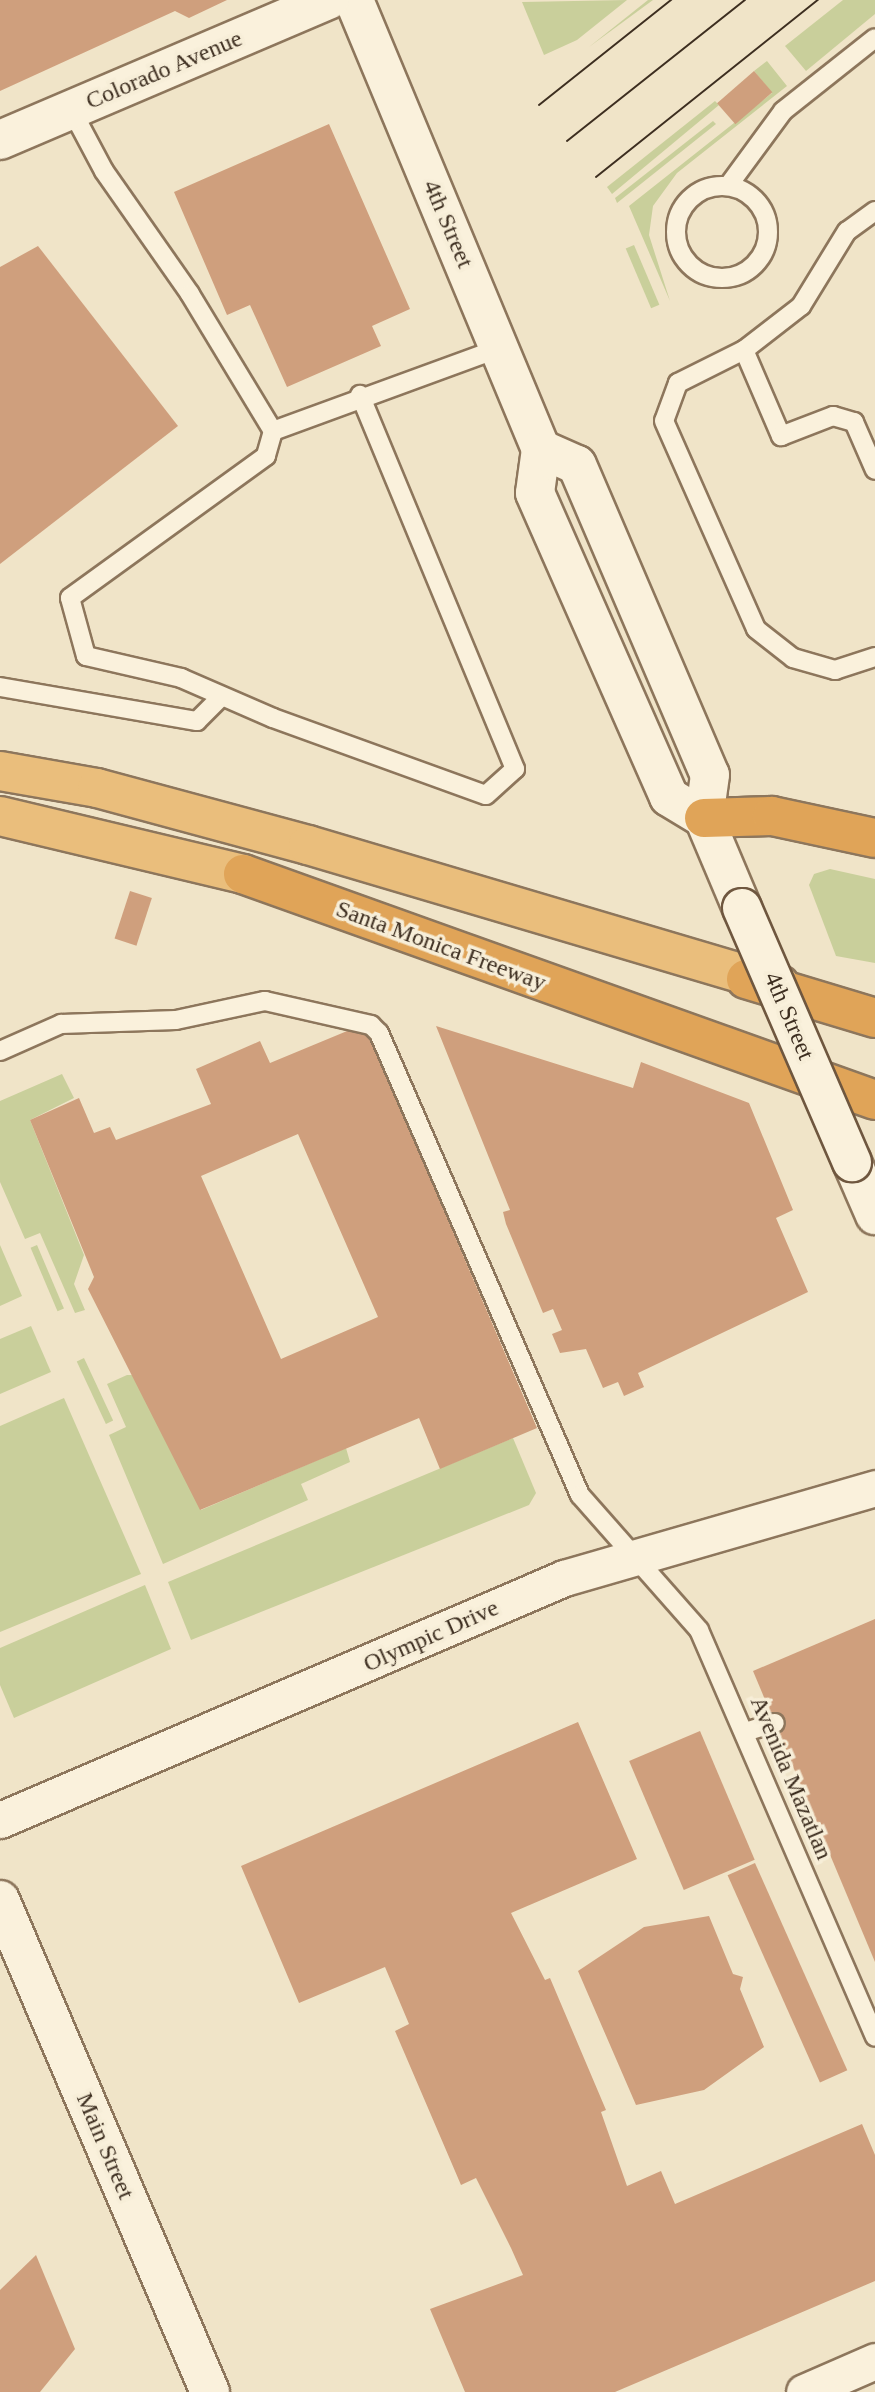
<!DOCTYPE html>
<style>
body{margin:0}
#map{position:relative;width:875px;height:2392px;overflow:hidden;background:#f0e4c8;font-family:Georgia,serif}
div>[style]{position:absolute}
.green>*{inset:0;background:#c9cf9b;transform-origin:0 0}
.building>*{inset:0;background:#cf9f7d;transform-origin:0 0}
.roads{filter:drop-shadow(2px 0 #8d765c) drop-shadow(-2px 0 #8d765c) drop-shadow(0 2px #8d765c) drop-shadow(0 -2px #8d765c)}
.service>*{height:18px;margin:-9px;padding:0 9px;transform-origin:9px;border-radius:9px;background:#faf1dc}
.service>.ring{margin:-9px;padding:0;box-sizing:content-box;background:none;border:18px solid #faf1dc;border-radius:50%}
.minor>*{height:35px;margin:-17.5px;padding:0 17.5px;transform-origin:17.5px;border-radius:17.5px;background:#faf1dc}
.tertiary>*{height:38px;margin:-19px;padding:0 19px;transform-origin:19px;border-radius:19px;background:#faf1dc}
.secondary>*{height:38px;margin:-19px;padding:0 19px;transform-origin:19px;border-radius:19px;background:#faf1dc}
.trunk>*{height:38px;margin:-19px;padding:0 19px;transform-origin:19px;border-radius:19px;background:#eabe7c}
.motorway>*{height:38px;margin:-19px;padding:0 19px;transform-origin:19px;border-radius:19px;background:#e0a458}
.tram>*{height:2px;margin:-1px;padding:0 1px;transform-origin:1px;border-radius:1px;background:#3d2e20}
.bridges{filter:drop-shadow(2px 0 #6f573f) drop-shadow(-2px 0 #6f573f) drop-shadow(0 2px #6f573f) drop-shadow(0 -2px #6f573f)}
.secondary-bridge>*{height:38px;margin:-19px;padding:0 19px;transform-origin:19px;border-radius:19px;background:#faf1dc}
span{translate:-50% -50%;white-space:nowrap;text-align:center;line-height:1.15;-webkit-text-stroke:7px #f7eed8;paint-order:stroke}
.street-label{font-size:24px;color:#3d2e20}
</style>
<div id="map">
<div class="green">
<div style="clip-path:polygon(627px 0,577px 40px,544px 55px,522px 2px)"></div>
<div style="clip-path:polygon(648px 0,653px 0,589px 47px)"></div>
<div style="clip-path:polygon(843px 0,875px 0,875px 14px,806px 71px,785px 46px)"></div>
<div style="clip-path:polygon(767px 61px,787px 86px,677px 173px,653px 206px,649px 235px,670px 301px,629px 206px,772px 93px,754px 71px)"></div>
<div style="clip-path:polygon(715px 101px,719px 105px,612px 194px,607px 187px)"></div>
<div style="clip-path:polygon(713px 121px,716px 124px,617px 203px,615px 198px)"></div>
<div style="left:634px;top:245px;width:65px;height:9px;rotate:67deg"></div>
<div style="clip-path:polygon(830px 869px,875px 879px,875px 963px,836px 956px,809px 885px,814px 874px)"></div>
<div style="clip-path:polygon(62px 1074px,74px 1098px,30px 1120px,84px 1255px,74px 1284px,85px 1310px,75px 1313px,40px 1233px,25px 1239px,0 1182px,0 1101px)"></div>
<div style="clip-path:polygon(0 1245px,22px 1296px,0 1306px)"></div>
<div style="left:37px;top:1245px;width:69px;height:7px;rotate:67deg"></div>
<div style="clip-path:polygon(31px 1326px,51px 1372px,0 1394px,0 1339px)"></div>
<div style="left:84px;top:1358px;width:69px;height:8px;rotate:65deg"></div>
<div style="clip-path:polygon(127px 1375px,137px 1375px,201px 1510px,346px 1448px,350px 1462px,301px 1484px,308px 1500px,163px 1564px,109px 1435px,126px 1427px,107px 1384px)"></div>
<div style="clip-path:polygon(64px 1398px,141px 1574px,0 1632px,0 1426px)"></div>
<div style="clip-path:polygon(513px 1438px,536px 1493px,529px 1505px,191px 1640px,168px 1582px)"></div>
<div style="clip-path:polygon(145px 1585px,171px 1649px,14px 1718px,0 1685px,0 1648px)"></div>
</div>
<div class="building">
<div style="clip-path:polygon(0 0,227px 0,189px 18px,175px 11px,0 91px)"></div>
<div style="left:754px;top:71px;width:28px;height:49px;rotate:49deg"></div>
<div style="clip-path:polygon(329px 124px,410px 309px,372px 326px,381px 346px,287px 387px,250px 305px,227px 315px,174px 192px)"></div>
<div style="clip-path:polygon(38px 246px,178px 426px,0 564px,0 267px)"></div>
<div style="left:130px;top:891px;width:23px;height:50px;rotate:18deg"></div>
<div style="clip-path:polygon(evenodd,364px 1024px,537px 1428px,440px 1469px,419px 1418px,200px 1510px,88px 1289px,94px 1277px,30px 1120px,79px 1098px,94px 1133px,110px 1127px,116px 1140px,211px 1104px,196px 1069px,260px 1041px,270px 1063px,364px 1024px,298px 1134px,378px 1317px,281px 1359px,201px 1176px,298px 1134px)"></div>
<div style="clip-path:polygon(436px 1026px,633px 1088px,641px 1062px,749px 1103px,793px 1210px,776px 1218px,808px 1292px,638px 1373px,644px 1387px,624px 1396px,618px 1382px,603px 1388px,586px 1349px,560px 1353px,552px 1334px,562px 1330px,553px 1309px,543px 1313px,506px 1224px,503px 1212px,510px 1210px)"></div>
<div style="clip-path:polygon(875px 1619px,875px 1962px,753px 1671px)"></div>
<div style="clip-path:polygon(578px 1722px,637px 1859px,511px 1913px,545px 1980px,550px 1978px,606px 2110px,601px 2112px,627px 2186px,661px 2171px,675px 2204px,862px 2124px,875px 2155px,875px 2281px,615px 2392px,465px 2392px,430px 2309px,523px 2275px,511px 2248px,476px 2178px,461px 2185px,395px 2031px,409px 2024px,385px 1967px,299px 2003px,241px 1866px)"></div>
<div style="left:700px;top:1731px;width:140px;height:77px;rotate:67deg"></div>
<div style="left:755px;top:1863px;width:227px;height:30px;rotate:66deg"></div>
<div style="clip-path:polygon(709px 1916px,733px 1974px,743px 1977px,740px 1989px,764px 2047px,704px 2090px,636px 2105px,578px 1971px,644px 1927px)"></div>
<div style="clip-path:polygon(36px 2255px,75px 2349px,40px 2392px,0 2392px,0 2290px)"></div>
</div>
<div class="roads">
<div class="service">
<div style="left:71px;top:109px;width:70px;rotate:62deg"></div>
<div style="left:104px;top:171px;width:150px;rotate:55deg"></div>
<div style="left:190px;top:294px;width:160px;rotate:58.8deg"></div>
<div style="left:273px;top:431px;width:242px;rotate:-20.1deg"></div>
<div style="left:728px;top:186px;width:93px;rotate:-53.7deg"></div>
<div style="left:783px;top:111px;width:117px;rotate:-38.4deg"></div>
<div class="ring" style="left:676px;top:186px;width:74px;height:74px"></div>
<div style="left:875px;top:211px;width:34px;rotate:144deg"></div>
<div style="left:847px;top:231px;width:88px;rotate:121.5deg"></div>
<div style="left:801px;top:306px;width:72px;rotate:142.3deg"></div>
<div style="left:744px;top:350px;width:74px;rotate:153.4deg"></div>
<div style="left:678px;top:383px;width:40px;rotate:110.2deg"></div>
<div style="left:664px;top:421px;width:227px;rotate:66.1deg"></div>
<div style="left:756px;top:629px;width:47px;rotate:38.1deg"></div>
<div style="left:793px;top:658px;width:44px;rotate:15.9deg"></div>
<div style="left:835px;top:670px;width:42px;rotate:-18deg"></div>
<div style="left:744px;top:350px;width:94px;rotate:66.7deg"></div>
<div style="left:781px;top:436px;width:56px;rotate:-21deg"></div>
<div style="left:833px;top:416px;width:22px;rotate:16deg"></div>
<div style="left:854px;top:422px;width:52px;rotate:66.4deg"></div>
<div style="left:273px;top:431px;width:26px;rotate:106deg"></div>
<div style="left:266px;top:456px;width:242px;rotate:144.1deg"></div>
<div style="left:70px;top:598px;width:60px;rotate:74.6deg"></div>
<div style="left:86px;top:656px;width:98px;rotate:13deg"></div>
<div style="left:181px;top:678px;width:100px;rotate:23.5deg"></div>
<div style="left:273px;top:718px;width:226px;rotate:19.9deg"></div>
<div style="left:486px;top:795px;width:39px;rotate:-42deg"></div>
<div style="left:515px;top:769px;width:405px;rotate:-112.5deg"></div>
<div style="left:0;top:687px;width:200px;rotate:9.8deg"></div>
<div style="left:197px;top:721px;width:35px;rotate:-45deg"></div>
<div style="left:0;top:1051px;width:67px;rotate:-23.9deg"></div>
<div style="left:61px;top:1024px;width:115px;rotate:-2deg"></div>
<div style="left:176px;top:1020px;width:91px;rotate:-12.1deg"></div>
<div style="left:265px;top:1001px;width:109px;rotate:12.8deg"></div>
<div style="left:371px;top:1025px;width:11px;rotate:45deg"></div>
<div style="left:379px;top:1033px;width:504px;rotate:66.49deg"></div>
<div style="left:580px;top:1495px;width:180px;rotate:48.6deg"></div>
<div style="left:699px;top:1630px;width:443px;rotate:66.6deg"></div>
<div style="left:745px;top:1732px;width:31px;rotate:-17deg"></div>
</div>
<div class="minor">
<div style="left:0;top:1820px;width:614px;rotate:-23.22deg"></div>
<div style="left:564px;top:1578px;width:324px;rotate:-16.1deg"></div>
<div style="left:804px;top:2392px;width:77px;rotate:-23.6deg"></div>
</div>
<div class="tertiary">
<div style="left:0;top:1900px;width:535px;rotate:66.89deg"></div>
</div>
<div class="secondary">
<div style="left:354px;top:0;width:486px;rotate:67.4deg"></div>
<div style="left:541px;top:449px;width:44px;rotate:97.8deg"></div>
<div style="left:535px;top:493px;width:332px;rotate:66.2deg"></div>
<div style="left:669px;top:797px;width:41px;rotate:31deg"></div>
<div style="left:0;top:140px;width:358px;rotate:-23.1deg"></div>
<div style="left:541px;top:449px;width:39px;rotate:24deg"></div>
<div style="left:577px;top:465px;width:337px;rotate:66.8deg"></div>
<div style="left:710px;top:775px;width:43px;rotate:97.9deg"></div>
<div style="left:704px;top:818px;width:98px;rotate:67.1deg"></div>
<div style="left:852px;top:1162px;width:58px;rotate:66.5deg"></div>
</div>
<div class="trunk">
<div style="left:0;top:771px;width:98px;rotate:9.9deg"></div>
<div style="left:97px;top:788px;width:219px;rotate:15.1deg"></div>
<div style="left:308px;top:845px;width:492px;rotate:16.5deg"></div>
<div style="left:0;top:816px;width:250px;rotate:13.4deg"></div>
</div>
<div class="motorway">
<div style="left:704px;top:818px;width:68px;rotate:-1.7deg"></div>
<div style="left:772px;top:816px;width:105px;rotate:12.1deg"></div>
<div style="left:243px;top:874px;width:671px;rotate:19.68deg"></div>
<div style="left:746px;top:979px;width:135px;rotate:16.8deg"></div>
</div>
</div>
<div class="tram">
<div style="left:539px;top:105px;width:169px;rotate:-38.5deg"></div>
<div style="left:567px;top:141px;width:227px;rotate:-38.4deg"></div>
<div style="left:596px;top:177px;width:284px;rotate:-38.6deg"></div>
</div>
<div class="bridges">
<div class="secondary-bridge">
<div style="left:742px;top:908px;width:277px;rotate:66.6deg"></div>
</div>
</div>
<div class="street-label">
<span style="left:164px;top:70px;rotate:-23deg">Colorado Avenue</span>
<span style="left:448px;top:224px;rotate:67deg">4th Street</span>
<span style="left:441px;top:946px;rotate:20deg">Santa Monica Freeway</span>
<span style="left:789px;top:1016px;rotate:67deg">4th Street</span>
<span style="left:431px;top:1636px;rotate:-24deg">Olympic Drive</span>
<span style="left:791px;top:1778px;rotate:67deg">Avenida Mazatlan</span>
<span style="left:105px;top:2146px;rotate:67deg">Main Street</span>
</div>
</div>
